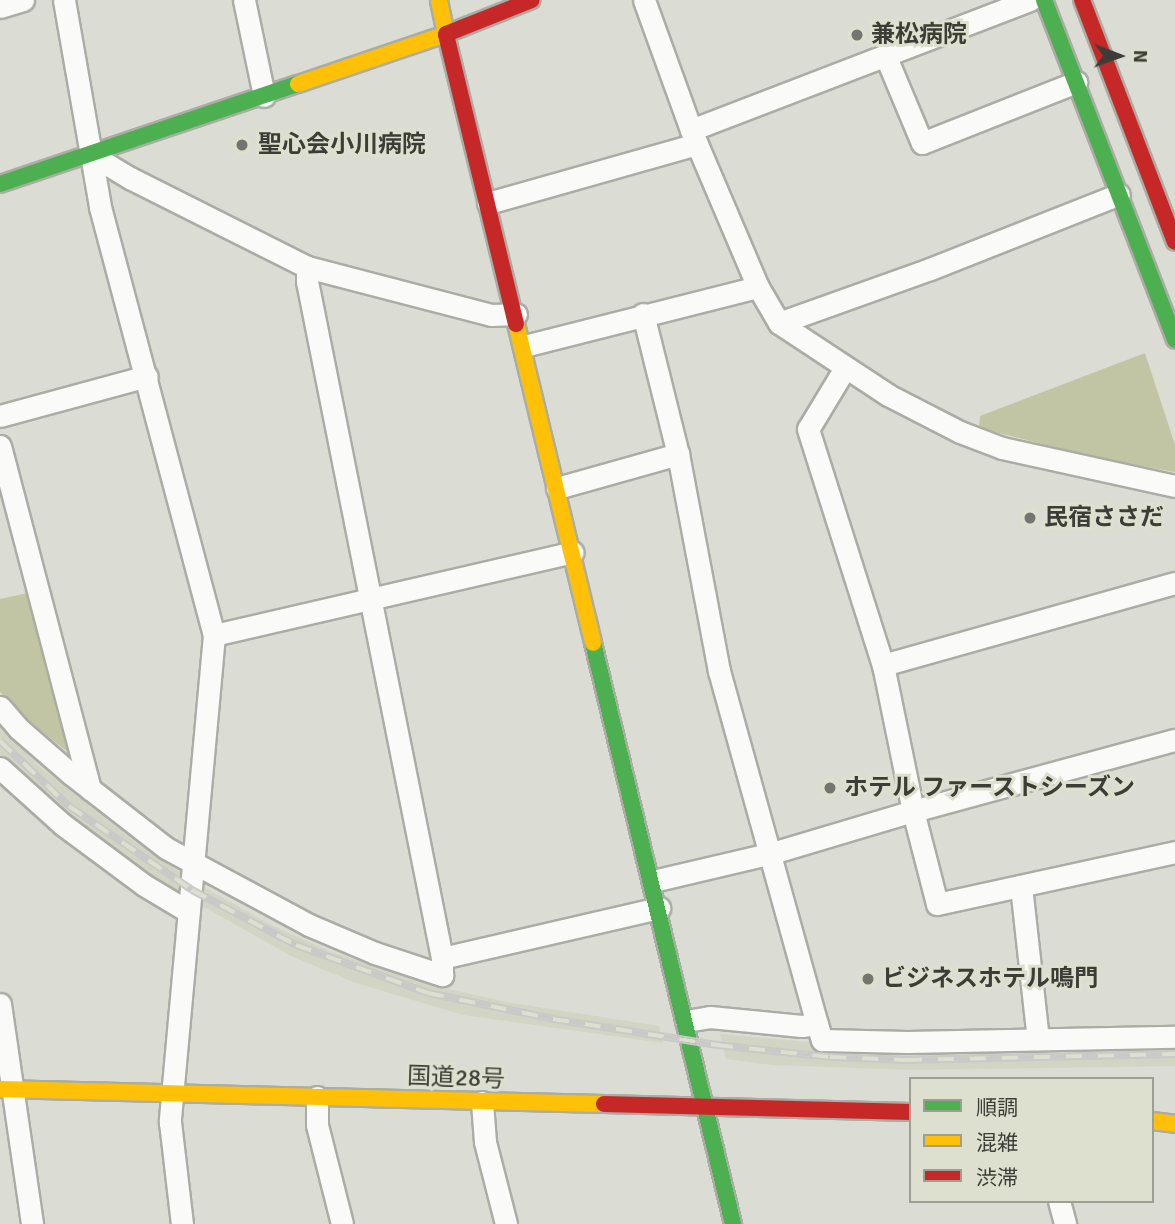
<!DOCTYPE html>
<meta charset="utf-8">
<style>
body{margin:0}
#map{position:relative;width:1175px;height:1224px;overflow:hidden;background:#dbdcd3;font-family:Signika,"Noto Sans JP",sans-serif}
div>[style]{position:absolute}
.built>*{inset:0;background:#d3d5c4}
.green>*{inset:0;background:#c1c5a4}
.roads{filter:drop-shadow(2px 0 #abaca5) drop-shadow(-2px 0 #abaca5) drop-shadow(0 2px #abaca5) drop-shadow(0 -2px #abaca5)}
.street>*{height:21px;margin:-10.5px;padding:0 10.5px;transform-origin:10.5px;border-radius:10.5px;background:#fafaf8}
.fast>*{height:16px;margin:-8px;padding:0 8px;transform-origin:8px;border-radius:8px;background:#4caf50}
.slow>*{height:16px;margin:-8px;padding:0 8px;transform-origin:8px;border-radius:8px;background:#ffc107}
.jam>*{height:16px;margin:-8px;padding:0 8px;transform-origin:8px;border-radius:8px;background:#c62828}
.rail>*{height:8px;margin-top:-4px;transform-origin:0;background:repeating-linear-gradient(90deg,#dee0cf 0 16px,#c9cac7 0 32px);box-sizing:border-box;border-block:2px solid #c9cac7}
.dots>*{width:19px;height:19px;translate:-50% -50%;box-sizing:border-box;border:4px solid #dee0cf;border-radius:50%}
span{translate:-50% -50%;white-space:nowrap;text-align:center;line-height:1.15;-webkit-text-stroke:6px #dee0cf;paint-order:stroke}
.poi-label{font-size:24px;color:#3c3d37;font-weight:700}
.left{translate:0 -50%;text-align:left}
.street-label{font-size:24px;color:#3c3d37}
.legend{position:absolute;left:909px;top:1077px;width:245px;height:126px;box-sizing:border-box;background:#dee0cf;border:2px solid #9d9f92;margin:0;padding:9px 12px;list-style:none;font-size:21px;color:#3c3d37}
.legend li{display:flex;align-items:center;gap:14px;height:35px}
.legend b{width:35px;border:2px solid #9d9f92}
.north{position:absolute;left:1084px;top:21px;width:70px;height:70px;-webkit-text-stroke:5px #dee0cf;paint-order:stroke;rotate:91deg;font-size:19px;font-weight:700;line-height:28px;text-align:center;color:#3c3d37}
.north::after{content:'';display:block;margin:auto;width:24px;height:32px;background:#3c3d37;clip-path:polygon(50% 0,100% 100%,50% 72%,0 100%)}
</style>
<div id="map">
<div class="built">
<div style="clip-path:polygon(0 727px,40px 767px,134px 841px,193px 881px,271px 925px,329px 951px,430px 985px,507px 1002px,659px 1026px,663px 1043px,463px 1015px,353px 982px,291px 956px,151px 877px,64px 814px,0 757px)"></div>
<div style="clip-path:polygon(720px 1034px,830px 1044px,1175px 1043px,1175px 1066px,911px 1070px,772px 1065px,726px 1059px)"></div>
</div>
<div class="green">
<div style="clip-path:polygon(1145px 353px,1175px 445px,1175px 472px,1098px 458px,979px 428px,980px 416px)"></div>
<div style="clip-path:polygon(28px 593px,69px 753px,29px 721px,0 692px,0 599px)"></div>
</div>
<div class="roads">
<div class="street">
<div style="left:64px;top:0;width:210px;rotate:80.1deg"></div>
<div style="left:100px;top:207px;width:443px;rotate:75.1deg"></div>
<div style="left:214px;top:635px;width:489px;rotate:95.2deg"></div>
<div style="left:170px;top:1122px;width:103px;rotate:83.3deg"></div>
<div style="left:244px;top:0;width:98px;rotate:78.2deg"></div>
<div style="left:644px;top:0;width:138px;rotate:70.1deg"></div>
<div style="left:691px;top:130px;width:171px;rotate:66.9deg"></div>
<div style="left:758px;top:287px;width:42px;rotate:59.7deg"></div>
<div style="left:779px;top:323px;width:131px;rotate:33.4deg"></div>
<div style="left:888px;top:395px;width:81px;rotate:27.2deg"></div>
<div style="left:960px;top:432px;width:45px;rotate:20.9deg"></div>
<div style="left:1002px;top:448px;width:177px;rotate:12.4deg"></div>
<div style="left:0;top:7px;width:24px;rotate:-17deg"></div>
<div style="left:886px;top:57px;width:93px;rotate:67.3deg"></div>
<div style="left:922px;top:143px;width:166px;rotate:-21.6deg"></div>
<div style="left:691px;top:130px;width:363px;rotate:-21deg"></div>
<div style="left:90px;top:154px;width:47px;rotate:31deg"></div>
<div style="left:130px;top:178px;width:198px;rotate:26.7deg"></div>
<div style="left:307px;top:267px;width:190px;rotate:14.6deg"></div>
<div style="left:491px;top:315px;width:25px;rotate:-2deg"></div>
<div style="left:488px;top:203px;width:217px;rotate:-15.8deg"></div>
<div style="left:643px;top:314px;width:144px;rotate:76deg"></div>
<div style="left:779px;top:323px;width:160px;rotate:-19.7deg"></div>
<div style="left:930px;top:269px;width:203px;rotate:-21.6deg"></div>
<div style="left:524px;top:346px;width:241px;rotate:-14.2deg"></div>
<div style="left:845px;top:368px;width:71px;rotate:121.2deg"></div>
<div style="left:808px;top:429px;width:248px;rotate:72.4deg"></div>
<div style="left:883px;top:665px;width:149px;rotate:78.4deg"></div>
<div style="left:913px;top:811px;width:96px;rotate:75.5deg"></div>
<div style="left:937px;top:904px;width:244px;rotate:-12.3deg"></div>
<div style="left:0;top:416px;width:152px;rotate:-15.2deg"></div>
<div style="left:0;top:446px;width:355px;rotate:75.3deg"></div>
<div style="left:557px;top:488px;width:126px;rotate:-15.7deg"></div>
<div style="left:678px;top:454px;width:221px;rotate:79.3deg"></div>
<div style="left:719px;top:671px;width:366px;rotate:74.5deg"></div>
<div style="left:214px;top:635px;width:368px;rotate:-13deg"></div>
<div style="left:883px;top:665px;width:303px;rotate:-15.7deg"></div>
<div style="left:0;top:707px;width:28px;rotate:49deg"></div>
<div style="left:18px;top:728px;width:70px;rotate:41deg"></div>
<div style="left:71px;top:774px;width:120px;rotate:37.9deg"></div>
<div style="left:166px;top:848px;width:162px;rotate:28.3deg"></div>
<div style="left:309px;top:925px;width:72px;rotate:23deg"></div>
<div style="left:375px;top:953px;width:71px;rotate:18.2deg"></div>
<div style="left:442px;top:975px;width:17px;rotate:-90deg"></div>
<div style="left:442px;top:958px;width:690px;rotate:-101.28deg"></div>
<div style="left:307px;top:281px;width:14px;rotate:-90deg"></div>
<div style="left:0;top:768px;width:84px;rotate:42.1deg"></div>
<div style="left:62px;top:824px;width:102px;rotate:36.6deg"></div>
<div style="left:144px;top:885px;width:52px;rotate:31deg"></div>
<div style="left:653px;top:881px;width:122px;rotate:-13.2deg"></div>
<div style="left:772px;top:853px;width:147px;rotate:-16.6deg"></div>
<div style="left:913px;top:811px;width:271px;rotate:-15.2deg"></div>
<div style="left:1021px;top:886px;width:154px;rotate:83.7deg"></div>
<div style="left:442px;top:958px;width:223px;rotate:-13deg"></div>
<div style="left:0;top:1004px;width:222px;rotate:81.7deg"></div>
<div style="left:686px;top:1021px;width:24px;rotate:-9deg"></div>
<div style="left:710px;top:1017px;width:92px;rotate:5.6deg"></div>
<div style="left:802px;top:1026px;width:15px;rotate:-8deg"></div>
<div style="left:817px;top:1024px;width:17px;rotate:73deg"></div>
<div style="left:822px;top:1040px;width:85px;rotate:1.3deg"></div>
<div style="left:907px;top:1042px;width:268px;rotate:-1.1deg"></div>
<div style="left:317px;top:1097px;width:28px;rotate:90deg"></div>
<div style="left:317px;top:1125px;width:102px;rotate:75.8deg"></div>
<div style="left:482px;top:1102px;width:40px;rotate:85.7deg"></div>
<div style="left:485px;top:1142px;width:85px;rotate:75.6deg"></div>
<div style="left:1059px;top:1201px;width:24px;rotate:75deg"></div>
</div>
<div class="fast">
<div style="left:1044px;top:0;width:364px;rotate:68.9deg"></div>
<div style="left:0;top:184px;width:314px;rotate:-18.6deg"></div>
<div style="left:593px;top:643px;width:598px;rotate:76.45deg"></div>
</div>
<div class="slow">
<div style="left:298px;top:84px;width:156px;rotate:-18.7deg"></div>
<div style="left:446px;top:34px;width:35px;rotate:-102deg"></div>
<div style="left:516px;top:324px;width:328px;rotate:76.4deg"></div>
<div style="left:0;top:1089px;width:604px;rotate:1.42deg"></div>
<div style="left:1152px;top:1121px;width:23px;rotate:7deg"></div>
</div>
<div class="jam">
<div style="left:1082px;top:0;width:259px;rotate:69deg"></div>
<div style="left:516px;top:324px;width:298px;rotate:-103.6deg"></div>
<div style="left:446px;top:34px;width:92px;rotate:-21.6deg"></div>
<div style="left:604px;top:1104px;width:307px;rotate:1.5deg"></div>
</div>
</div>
<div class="rail">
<div style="left:0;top:741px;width:95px;rotate:43.3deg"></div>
<div style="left:69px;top:806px;width:149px;rotate:34.3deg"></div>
<div style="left:192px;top:890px;width:118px;rotate:27.9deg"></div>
<div style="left:296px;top:945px;width:140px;rotate:20deg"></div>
<div style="left:428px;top:993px;width:128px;rotate:11.7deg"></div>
<div style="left:553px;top:1019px;width:166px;rotate:9deg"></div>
<div style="left:717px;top:1045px;width:114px;rotate:6.1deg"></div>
<div style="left:830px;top:1057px;width:76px;rotate:2.3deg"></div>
<div style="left:906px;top:1060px;width:269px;rotate:-1.3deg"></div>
</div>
<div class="dots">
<div style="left:857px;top:35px;background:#74756e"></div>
<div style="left:242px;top:145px;background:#74756e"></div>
<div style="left:1030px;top:518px;background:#74756e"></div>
<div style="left:830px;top:788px;background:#74756e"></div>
<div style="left:868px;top:979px;background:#74756e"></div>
</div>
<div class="poi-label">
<span class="left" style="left:871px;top:35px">兼松病院</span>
<span class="left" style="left:258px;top:145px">聖心会小川病院</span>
<span class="left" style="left:1044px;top:518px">民宿ささだ</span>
<span class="left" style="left:844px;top:788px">ホテル ファーストシーズン</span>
<span class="left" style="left:882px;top:979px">ビジネスホテル鳴門</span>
</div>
<div class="street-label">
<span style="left:456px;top:1078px;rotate:2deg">国道28号</span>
</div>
<ul class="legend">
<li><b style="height:9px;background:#4caf50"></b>順調</li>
<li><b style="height:9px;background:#ffc107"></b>混雑</li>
<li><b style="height:9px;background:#c62828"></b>渋滞</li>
</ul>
<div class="north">N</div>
</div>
